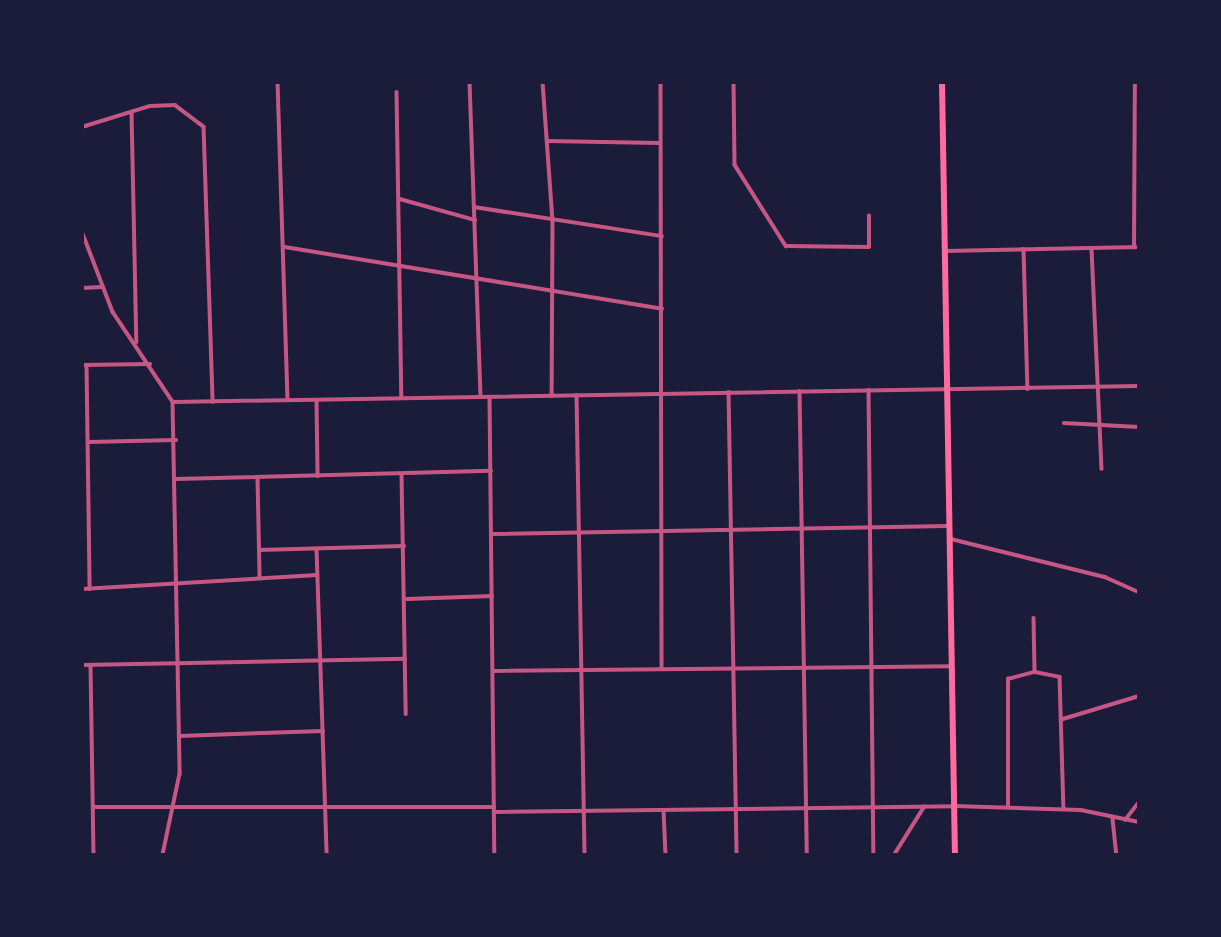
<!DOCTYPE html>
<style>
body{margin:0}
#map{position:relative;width:1221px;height:937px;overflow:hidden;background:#1b1b3a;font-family:Signika,sans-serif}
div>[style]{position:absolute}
.minor>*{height:3.5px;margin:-1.75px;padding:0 1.75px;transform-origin:1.75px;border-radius:1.75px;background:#c65784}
.primary>*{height:6px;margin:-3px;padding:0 3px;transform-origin:3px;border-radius:3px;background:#ff6b9d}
span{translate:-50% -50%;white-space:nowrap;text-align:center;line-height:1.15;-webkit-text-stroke:5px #1b1b3a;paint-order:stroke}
.frame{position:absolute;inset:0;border:84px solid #1b1b3a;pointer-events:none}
</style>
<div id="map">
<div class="minor">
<div style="left:278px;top:82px;width:318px;rotate:88.2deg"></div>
<div style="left:470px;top:82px;width:315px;rotate:88deg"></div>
<div style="left:543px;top:82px;width:138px;rotate:85.9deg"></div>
<div style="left:553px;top:220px;width:176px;rotate:90.3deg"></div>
<div style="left:661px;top:82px;width:587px;rotate:89.9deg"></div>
<div style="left:734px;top:82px;width:83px;rotate:89.3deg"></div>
<div style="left:735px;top:165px;width:96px;rotate:57.8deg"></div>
<div style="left:786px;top:246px;width:83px;rotate:0.7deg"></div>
<div style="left:869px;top:247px;width:31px;rotate:-90deg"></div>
<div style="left:397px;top:92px;width:306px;rotate:89.1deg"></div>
<div style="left:132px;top:112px;width:230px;rotate:88.8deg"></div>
<div style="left:82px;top:127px;width:71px;rotate:-17.2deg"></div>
<div style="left:150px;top:106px;width:25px;rotate:-2deg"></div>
<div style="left:175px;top:105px;width:36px;rotate:37deg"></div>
<div style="left:204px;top:127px;width:275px;rotate:88.1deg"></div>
<div style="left:547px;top:141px;width:112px;rotate:1deg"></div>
<div style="left:400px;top:199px;width:78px;rotate:15.6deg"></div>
<div style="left:474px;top:207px;width:190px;rotate:8.8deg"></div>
<div style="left:82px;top:231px;width:87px;rotate:69.1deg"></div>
<div style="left:113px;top:312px;width:108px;rotate:56.3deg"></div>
<div style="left:173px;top:402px;width:372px;rotate:88.9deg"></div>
<div style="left:180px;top:774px;width:83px;rotate:101.9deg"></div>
<div style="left:285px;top:247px;width:382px;rotate:9.3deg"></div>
<div style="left:1134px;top:248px;width:166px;rotate:-89.7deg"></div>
<div style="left:1024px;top:249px;width:140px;rotate:88.4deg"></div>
<div style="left:1092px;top:249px;width:220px;rotate:87.4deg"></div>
<div style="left:945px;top:251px;width:194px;rotate:-1.2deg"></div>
<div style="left:82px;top:288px;width:19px;rotate:-3deg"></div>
<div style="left:82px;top:365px;width:68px;rotate:-0.8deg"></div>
<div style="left:87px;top:365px;width:224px;rotate:89.2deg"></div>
<div style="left:869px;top:390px;width:465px;rotate:89.4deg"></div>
<div style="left:800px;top:391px;width:464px;rotate:89.1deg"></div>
<div style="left:729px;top:392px;width:463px;rotate:89deg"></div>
<div style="left:577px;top:395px;width:460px;rotate:89deg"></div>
<div style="left:490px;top:397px;width:458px;rotate:89.4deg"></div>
<div style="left:317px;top:400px;width:76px;rotate:89.2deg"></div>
<div style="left:173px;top:402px;width:966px;rotate:-0.95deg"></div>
<div style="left:1064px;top:423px;width:75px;rotate:3.1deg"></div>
<div style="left:88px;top:442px;width:88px;rotate:-1.3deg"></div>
<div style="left:402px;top:474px;width:240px;rotate:89deg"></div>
<div style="left:258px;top:478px;width:99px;rotate:88.8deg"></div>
<div style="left:176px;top:479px;width:315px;rotate:-1.5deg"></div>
<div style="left:491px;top:534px;width:457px;rotate:-1deg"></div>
<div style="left:951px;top:539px;width:159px;rotate:13.9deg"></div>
<div style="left:1105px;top:577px;width:37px;rotate:24deg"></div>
<div style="left:317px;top:549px;width:306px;rotate:88.1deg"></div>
<div style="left:259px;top:550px;width:145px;rotate:-1.6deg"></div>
<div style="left:82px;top:589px;width:235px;rotate:-3.4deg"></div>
<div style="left:407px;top:599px;width:85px;rotate:-2deg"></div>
<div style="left:1034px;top:618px;width:54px;rotate:88.9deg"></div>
<div style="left:82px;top:665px;width:323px;rotate:-1.1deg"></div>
<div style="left:91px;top:665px;width:190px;rotate:89.1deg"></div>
<div style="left:493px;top:671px;width:458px;rotate:-0.6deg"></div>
<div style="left:1063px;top:719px;width:79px;rotate:-16.8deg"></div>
<div style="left:179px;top:736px;width:144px;rotate:-2deg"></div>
<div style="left:94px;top:807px;width:400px"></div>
<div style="left:1008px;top:808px;width:129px;rotate:-90deg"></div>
<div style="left:1008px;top:679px;width:28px;rotate:-15deg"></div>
<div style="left:1035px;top:672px;width:25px;rotate:11deg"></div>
<div style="left:1060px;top:677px;width:132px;rotate:88.3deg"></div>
<div style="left:664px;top:810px;width:45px;rotate:87.5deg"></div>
<div style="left:494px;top:812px;width:461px;rotate:-0.7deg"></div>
<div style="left:955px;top:806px;width:126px;rotate:1.8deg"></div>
<div style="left:1081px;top:810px;width:59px;rotate:11.7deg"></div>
<div style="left:1113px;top:819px;width:36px;rotate:84deg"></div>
<div style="left:1125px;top:820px;width:23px;rotate:-52deg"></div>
<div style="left:894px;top:855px;width:57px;rotate:-58deg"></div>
</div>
<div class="primary">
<div style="left:942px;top:82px;width:773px;rotate:89.04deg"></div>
</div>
<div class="frame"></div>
</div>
